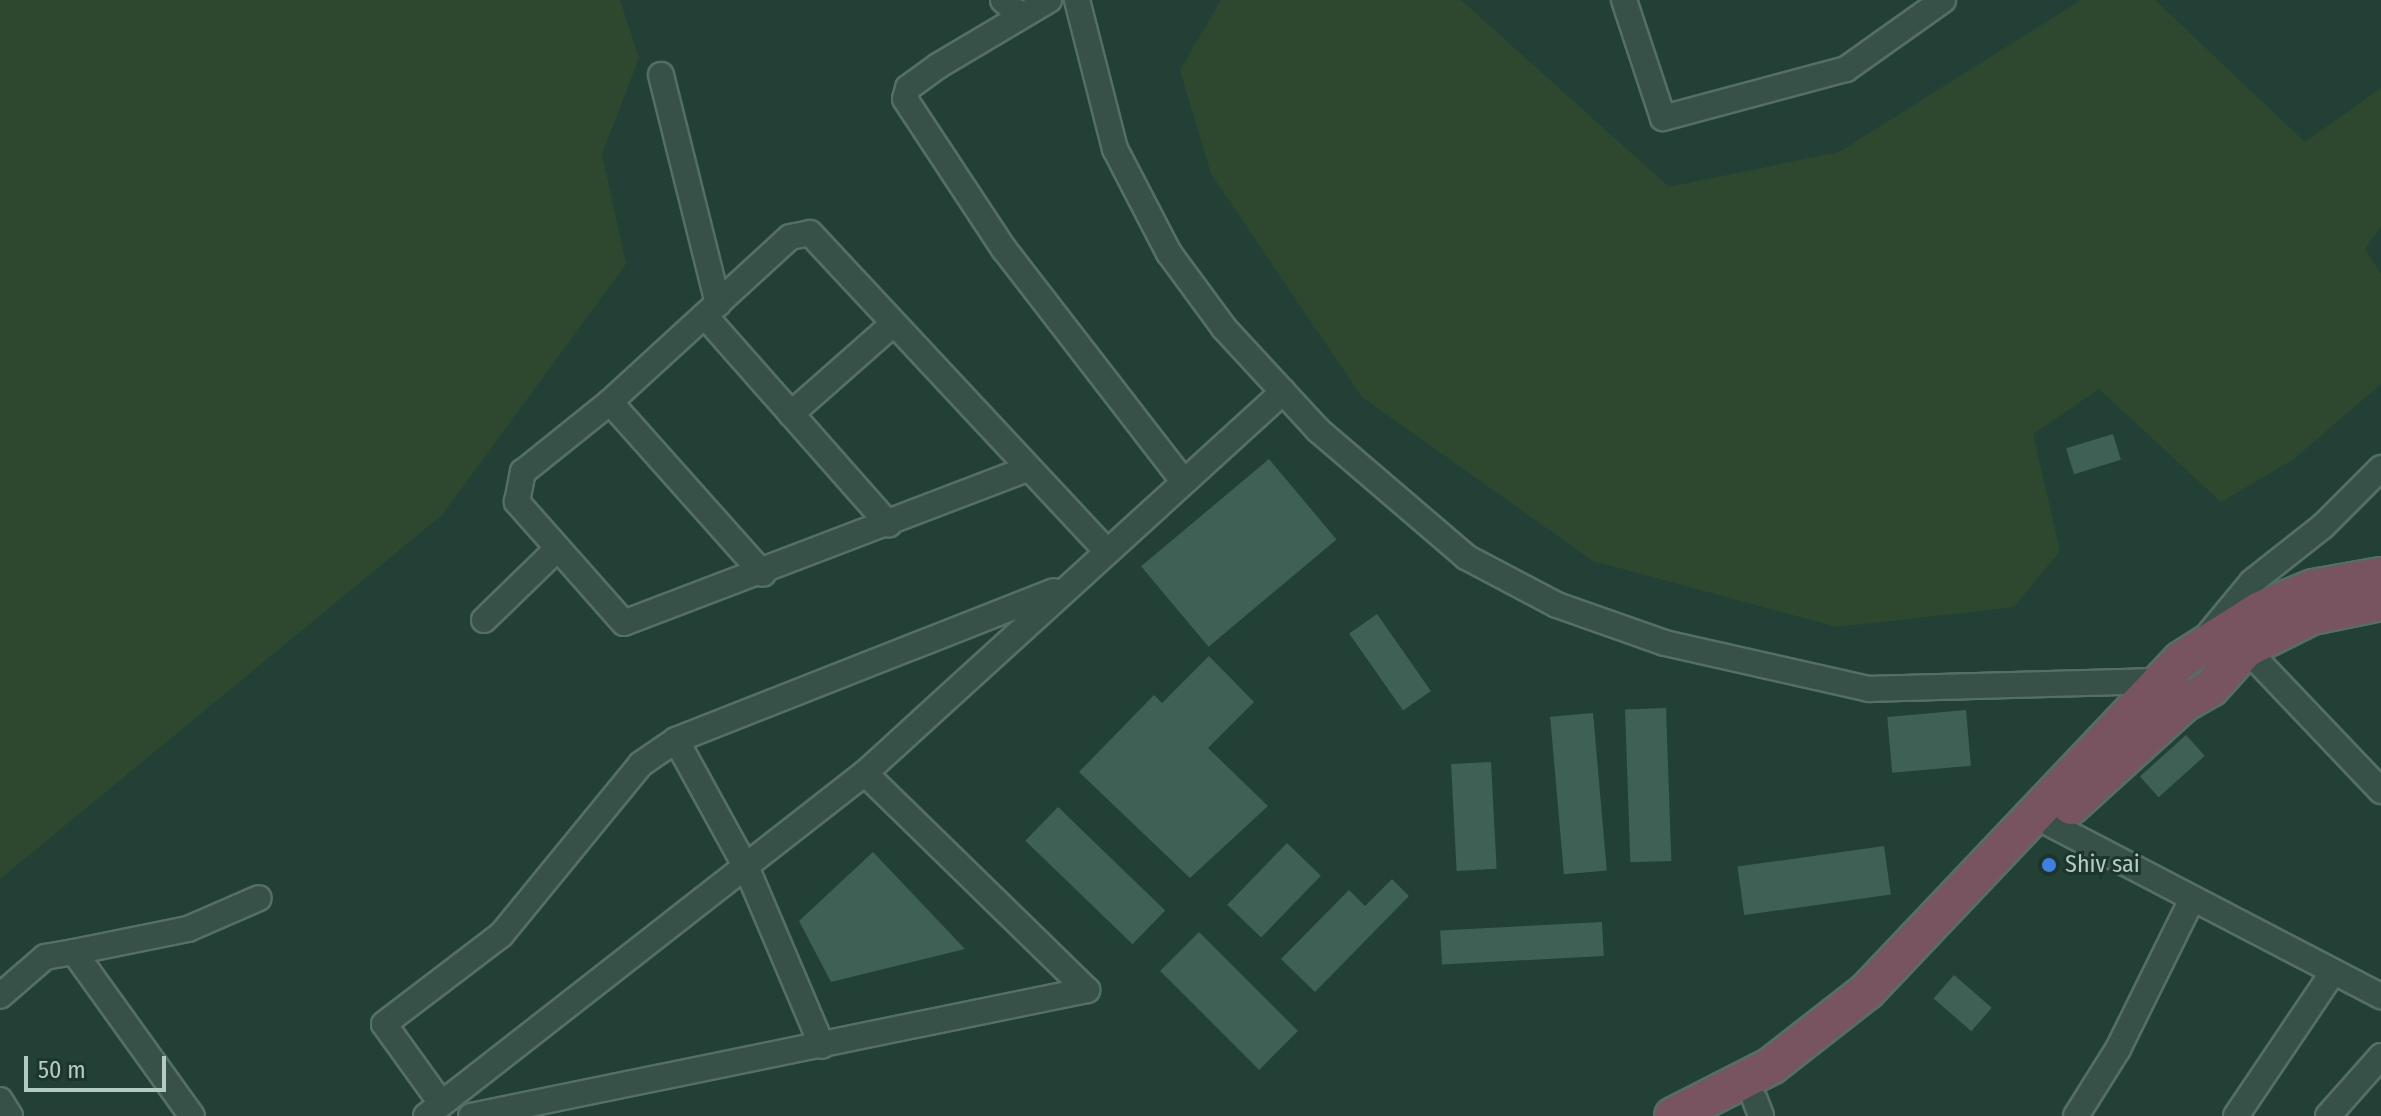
<!DOCTYPE html>
<style>
body{margin:0}
#map{position:relative;width:2381px;height:1116px;overflow:hidden;background:#234036;font-family:"Fira Sans Condensed",sans-serif}
div>[style]{position:absolute}
.green>*{inset:0;background:#2d482f}
.building>*{inset:0;background:#3f6055;transform-origin:0 0}
.roads{filter:drop-shadow(2px 0 #556e66) drop-shadow(-2px 0 #556e66) drop-shadow(0 2px #556e66) drop-shadow(0 -2px #556e66)}
.minor>*{height:24px;margin:-12px;padding:0 12px;transform-origin:12px;border-radius:12px;background:#375048}
.highway>*{height:36px;margin:-18px;padding:0 18px;transform-origin:18px;border-radius:18px;background:#77545f}
.dots>*{width:22px;height:22px;translate:-50% -50%;box-sizing:border-box;border:4px solid #1c352d;border-radius:50%}
span{translate:-50% -50%;white-space:nowrap;text-align:center;line-height:1.15;-webkit-text-stroke:6px #1c352d;paint-order:stroke}
.poi-label{font-size:24px;color:#b3cbc4}
.left{translate:0 -50%;text-align:left}
.scale{position:absolute;left:24px;top:1056px;width:142px;height:36px;box-sizing:border-box;border:4px solid #b3cbc4;border-top:0;padding-left:10px;font-size:24px;line-height:28px;white-space:nowrap;color:#b3cbc4;-webkit-text-stroke:6px #1c352d;paint-order:stroke}
</style>
<div id="map">
<div class="green">
<div style="clip-path:polygon(0 0,620px 0,639px 58px,602px 154px,626px 264px,442px 515px,0 879px)"></div>
<div style="clip-path:polygon(1221px 0,1461px 0,1669px 187px,1839px 152px,2081px 0,2155px 0,2305px 142px,2381px 88px,2381px 227px,2365px 249px,2381px 274px,2381px 384px,2294px 459px,2221px 502px,2099px 389px,2033px 434px,2060px 551px,2014px 607px,1837px 627px,1593px 561px,1362px 397px,1211px 174px,1180px 70px)"></div>
</div>
<div class="building">
<div style="left:2113px;top:434px;width:27px;height:49px;rotate:73deg"></div>
<div style="left:1269px;top:459px;width:105px;height:167px;rotate:50deg"></div>
<div style="left:1377px;top:614px;width:94px;height:34px;rotate:55deg"></div>
<div style="clip-path:polygon(1209px 656px,1254px 702px,1208px 748px,1268px 806px,1190px 878px,1079px 772px,1154px 695px,1162px 703px)"></div>
<div style="left:1666px;top:708px;width:153px;height:41px;rotate:88deg"></div>
<div style="left:1966px;top:710px;width:56px;height:79px;rotate:85deg"></div>
<div style="left:1593px;top:713px;width:158px;height:43px;rotate:85deg"></div>
<div style="left:2186px;top:735px;width:28px;height:62px;rotate:48deg"></div>
<div style="left:1491px;top:762px;width:107px;height:40px;rotate:87deg"></div>
<div style="left:1058px;top:807px;width:149px;height:47px;rotate:44deg"></div>
<div style="left:1287px;top:843px;width:47px;height:86px;rotate:44deg"></div>
<div style="left:1884px;top:846px;width:49px;height:148px;rotate:82deg"></div>
<div style="clip-path:polygon(873px 852px,965px 949px,831px 982px,799px 921px)"></div>
<div style="clip-path:polygon(1392px 879px,1409px 896px,1315px 992px,1281px 959px,1349px 890px,1365px 906px)"></div>
<div style="left:1602px;top:922px;width:34px;height:162px;rotate:87deg"></div>
<div style="left:1199px;top:932px;width:140px;height:55px;rotate:45deg"></div>
<div style="left:1954px;top:975px;width:50px;height:31px;rotate:41deg"></div>
</div>
<div class="roads">
<div class="minor">
<div style="left:1003px;top:0;width:24px;rotate:42deg"></div>
<div style="left:1049px;top:0;width:129px;rotate:149.3deg"></div>
<div style="left:938px;top:66px;width:37px;rotate:144deg"></div>
<div style="left:908px;top:88px;width:11px;rotate:105deg"></div>
<div style="left:905px;top:99px;width:180px;rotate:56.6deg"></div>
<div style="left:1004px;top:249px;width:293px;rotate:52.3deg"></div>
<div style="left:1077px;top:0;width:154px;rotate:75.7deg"></div>
<div style="left:1115px;top:149px;width:117px;rotate:62.6deg"></div>
<div style="left:1169px;top:253px;width:93px;rotate:53.7deg"></div>
<div style="left:1224px;top:328px;width:139px;rotate:47.3deg"></div>
<div style="left:1318px;top:430px;width:195px;rotate:40.6deg"></div>
<div style="left:1466px;top:557px;width:103px;rotate:27.8deg"></div>
<div style="left:1557px;top:605px;width:114px;rotate:19.4deg"></div>
<div style="left:1665px;top:643px;width:209px;rotate:12.7deg"></div>
<div style="left:1869px;top:689px;width:295px;rotate:-1.6deg"></div>
<div style="left:1624px;top:0;width:124px;rotate:71.7deg"></div>
<div style="left:1663px;top:118px;width:189px;rotate:-15deg"></div>
<div style="left:1846px;top:69px;width:119px;rotate:-35.4deg"></div>
<div style="left:661px;top:75px;width:236px;rotate:76deg"></div>
<div style="left:705px;top:316px;width:278px;rotate:48.6deg"></div>
<div style="left:610px;top:402px;width:230px;rotate:48.3deg"></div>
<div style="left:791px;top:414px;width:136px;rotate:-41.4deg"></div>
<div style="left:1027px;top:469px;width:431px;rotate:159.1deg"></div>
<div style="left:624px;top:623px;width:162px;rotate:-131.5deg"></div>
<div style="left:517px;top:502px;width:31px;rotate:-79deg"></div>
<div style="left:523px;top:472px;width:112px;rotate:-38.8deg"></div>
<div style="left:610px;top:402px;width:244px;rotate:-42.5deg"></div>
<div style="left:790px;top:237px;width:20px;rotate:-11deg"></div>
<div style="left:810px;top:233px;width:434px;rotate:47deg"></div>
<div style="left:484px;top:620px;width:100px;rotate:-44.2deg"></div>
<div style="left:2209px;top:634px;width:67px;rotate:-50.4deg"></div>
<div style="left:2252px;top:582px;width:90px;rotate:-38.3deg"></div>
<div style="left:2323px;top:526px;width:82px;rotate:-45deg"></div>
<div style="left:2246px;top:649px;width:196px;rotate:46.4deg"></div>
<div style="left:676px;top:740px;width:147px;rotate:61.2deg"></div>
<div style="left:747px;top:869px;width:192px;rotate:67deg"></div>
<div style="left:2052px;top:825px;width:371px;rotate:27.5deg"></div>
<div style="left:74px;top:952px;width:116px;rotate:-11.4deg"></div>
<div style="left:188px;top:929px;width:77px;rotate:-23.6deg"></div>
<div style="left:0;top:996px;width:60px;rotate:-40.9deg"></div>
<div style="left:45px;top:957px;width:29px;rotate:-10deg"></div>
<div style="left:74px;top:952px;width:202px;rotate:54.3deg"></div>
<div style="left:0;top:1100px;width:19px;rotate:58deg"></div>
<div style="left:1755px;top:1100px;width:17px;rotate:69deg"></div>
<div style="left:441px;top:1103px;width:97px;rotate:-125.8deg"></div>
<div style="left:384px;top:1024px;width:147px;rotate:-37.3deg"></div>
<div style="left:501px;top:935px;width:221px;rotate:-50.7deg"></div>
<div style="left:641px;top:764px;width:42px;rotate:-34.4deg"></div>
<div style="left:676px;top:740px;width:406px;rotate:-21.5deg"></div>
<div style="left:426px;top:1116px;width:557px;rotate:-38deg"></div>
<div style="left:865px;top:773px;width:566px;rotate:-42.35deg"></div>
<div style="left:471px;top:1116px;width:629px;rotate:-11.56deg"></div>
<div style="left:1087px;top:990px;width:310px;rotate:-135.7deg"></div>
<div style="left:2076px;top:1116px;width:79px;rotate:-57.9deg"></div>
<div style="left:2118px;top:1049px;width:165px;rotate:-63.7deg"></div>
<div style="left:2236px;top:1116px;width:174px;rotate:-56deg"></div>
<div style="left:2328px;top:1116px;width:80px;rotate:-48.5deg"></div>
</div>
<div class="highway">
<div style="left:2071px;top:806px;width:151px;rotate:-42.3deg"></div>
<div style="left:2183px;top:704px;width:32px;rotate:-30deg"></div>
<div style="left:2211px;top:688px;width:52px;rotate:-48.1deg"></div>
<div style="left:2246px;top:649px;width:74px;rotate:-26.6deg"></div>
<div style="left:2312px;top:616px;width:70px;rotate:-11.5deg"></div>
<div style="left:1673px;top:1116px;width:110px;rotate:-27deg"></div>
<div style="left:1771px;top:1066px;width:122px;rotate:-38deg"></div>
<div style="left:1867px;top:991px;width:456px;rotate:-46.5deg"></div>
<div style="left:2181px;top:660px;width:93px;rotate:-32.3deg"></div>
<div style="left:2260px;top:610px;width:57px;rotate:-22.5deg"></div>
<div style="left:2313px;top:588px;width:69px;rotate:-10deg"></div>
</div>
</div>
<div class="dots">
<div style="left:2049px;top:865px;background:#3f7fe0"></div>
</div>
<div class="poi-label">
<span class="left" style="left:2065px;top:865px">Shiv sai</span>
</div>
<div class="scale">50 m</div>
</div>
